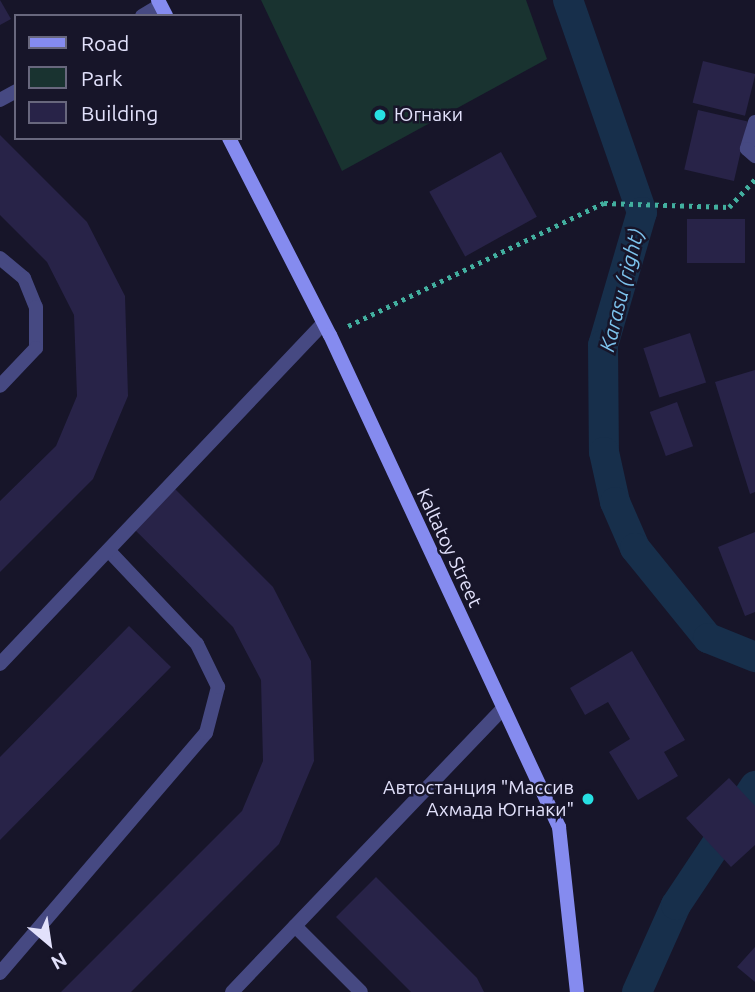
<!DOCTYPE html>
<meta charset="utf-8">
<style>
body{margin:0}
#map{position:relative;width:755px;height:992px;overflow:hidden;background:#171529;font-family:Ubuntu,sans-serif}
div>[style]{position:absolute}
.green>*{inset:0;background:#193330}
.canal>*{height:30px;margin:-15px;padding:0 15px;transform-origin:15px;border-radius:15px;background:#172f4b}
.building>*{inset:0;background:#282348;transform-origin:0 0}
.path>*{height:4.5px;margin-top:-2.25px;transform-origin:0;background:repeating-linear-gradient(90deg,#42af9f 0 3.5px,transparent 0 8.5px)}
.lane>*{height:14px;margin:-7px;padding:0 7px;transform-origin:7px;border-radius:7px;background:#464982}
.street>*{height:14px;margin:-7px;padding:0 7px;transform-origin:7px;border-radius:7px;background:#464982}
.secondary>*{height:14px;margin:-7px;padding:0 7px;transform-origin:7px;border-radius:7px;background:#858bef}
.dots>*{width:19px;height:19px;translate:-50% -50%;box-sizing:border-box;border:4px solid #171529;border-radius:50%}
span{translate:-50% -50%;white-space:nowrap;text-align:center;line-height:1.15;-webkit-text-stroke:5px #171529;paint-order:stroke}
.poi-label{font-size:19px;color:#e2e1fb}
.left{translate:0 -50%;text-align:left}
.right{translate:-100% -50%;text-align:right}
.street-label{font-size:19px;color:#e2e1fb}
.water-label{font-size:21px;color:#7dc3ed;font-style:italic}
.legend{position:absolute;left:14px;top:14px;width:228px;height:126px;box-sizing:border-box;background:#171529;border:2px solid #68677d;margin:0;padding:9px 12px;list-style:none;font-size:21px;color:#e2e1fb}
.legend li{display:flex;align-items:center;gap:14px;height:35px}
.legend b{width:35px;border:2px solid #68677d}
.north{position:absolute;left:14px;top:908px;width:70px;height:70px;-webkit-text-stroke:5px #171529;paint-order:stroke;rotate:151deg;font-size:19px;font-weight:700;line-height:28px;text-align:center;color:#e2e1fb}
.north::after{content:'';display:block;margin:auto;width:24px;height:32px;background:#e2e1fb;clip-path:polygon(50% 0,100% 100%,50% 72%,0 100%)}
</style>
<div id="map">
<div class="green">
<div style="clip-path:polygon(261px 0,526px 0,547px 59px,342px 171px)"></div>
</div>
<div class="canal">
<div style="left:568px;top:0;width:225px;rotate:70.8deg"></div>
<div style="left:642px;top:212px;width:139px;rotate:106.3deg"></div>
<div style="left:603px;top:345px;width:107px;rotate:89.5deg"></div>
<div style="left:604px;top:452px;width:51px;rotate:77.6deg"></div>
<div style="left:615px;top:502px;width:50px;rotate:66.5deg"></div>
<div style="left:635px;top:548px;width:116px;rotate:51deg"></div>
<div style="left:708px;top:638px;width:51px;rotate:22deg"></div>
<div style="left:637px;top:992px;width:95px;rotate:-65.9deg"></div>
<div style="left:676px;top:905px;width:143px;rotate:-56.4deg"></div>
</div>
<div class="building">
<div style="clip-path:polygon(0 0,11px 19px,0 25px)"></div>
<div style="left:703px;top:61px;width:54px;height:43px;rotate:14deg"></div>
<div style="left:698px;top:110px;width:51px;height:61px;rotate:13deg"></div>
<div style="clip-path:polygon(0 135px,87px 222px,125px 296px,128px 396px,93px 479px,0 572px,0 501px,56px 446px,77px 396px,74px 315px,47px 262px,0 215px)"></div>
<div style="left:501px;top:152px;width:74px;height:82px;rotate:61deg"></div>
<div style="left:745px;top:219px;width:44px;height:58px;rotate:90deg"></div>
<div style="left:690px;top:333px;width:52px;height:49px;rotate:72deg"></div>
<div style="clip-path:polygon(755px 370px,755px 492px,750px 494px,715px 382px)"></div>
<div style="left:677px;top:402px;width:47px;height:29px;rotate:70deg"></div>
<div style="clip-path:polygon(172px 486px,273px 587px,311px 661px,314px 761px,279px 844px,131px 992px,61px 992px,242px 811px,263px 761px,261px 680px,233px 627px,132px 527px)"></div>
<div style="clip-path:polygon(755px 532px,755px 612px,745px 616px,718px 547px)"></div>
<div style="clip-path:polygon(129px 626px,171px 667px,0 840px,0 757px)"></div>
<div style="clip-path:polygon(632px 651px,685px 740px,664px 752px,678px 776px,638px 800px,609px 752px,630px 739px,608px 702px,585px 715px,570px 688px)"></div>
<div style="clip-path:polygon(729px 778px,755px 806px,755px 845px,731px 867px,686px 818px)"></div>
<div style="clip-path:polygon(376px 877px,477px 978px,484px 992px,411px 992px,336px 917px)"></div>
<div style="clip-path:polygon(755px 947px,755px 982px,737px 967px)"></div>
</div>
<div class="path">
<div style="left:348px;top:326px;width:284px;rotate:-25.7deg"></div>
<div style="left:604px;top:203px;width:125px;rotate:1.8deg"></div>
<div style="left:729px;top:207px;width:38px;rotate:-47deg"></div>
</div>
<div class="lane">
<div style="left:755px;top:122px;width:28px;rotate:107deg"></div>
<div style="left:747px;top:149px;width:11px;rotate:41deg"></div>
<div style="left:0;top:258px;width:31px;rotate:40deg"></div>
<div style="left:24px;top:278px;width:31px;rotate:68deg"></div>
<div style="left:36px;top:307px;width:41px;rotate:90deg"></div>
<div style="left:36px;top:348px;width:52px;rotate:133.5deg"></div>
<div style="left:295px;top:926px;width:93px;rotate:45deg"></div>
<div style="left:0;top:973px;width:316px;rotate:-49.4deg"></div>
<div style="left:206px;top:733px;width:48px;rotate:-75.4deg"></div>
<div style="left:218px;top:687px;width:48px;rotate:-116deg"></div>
<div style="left:197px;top:644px;width:129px;rotate:-133.4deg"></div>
</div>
<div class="street">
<div style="left:142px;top:16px;width:21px;rotate:-31deg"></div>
<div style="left:0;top:100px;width:18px;rotate:-29deg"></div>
<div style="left:0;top:664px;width:470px;rotate:-46.5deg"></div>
<div style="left:232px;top:992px;width:391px;rotate:-46.3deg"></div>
</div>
<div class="secondary">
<div style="left:158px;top:0;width:18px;rotate:63deg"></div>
<div style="left:229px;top:138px;width:221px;rotate:62.9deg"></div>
<div style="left:330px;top:335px;width:543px;rotate:65.04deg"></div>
<div style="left:559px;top:827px;width:166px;rotate:83.8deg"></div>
</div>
<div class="dots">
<div style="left:380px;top:115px;background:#27dfe2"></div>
<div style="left:588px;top:799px;background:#27dfe2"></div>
</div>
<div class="poi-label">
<span class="left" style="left:394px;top:115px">Югнаки</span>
<span class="right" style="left:574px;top:799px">Автостанция "Массив<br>Ахмада Югнаки"</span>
</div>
<div class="street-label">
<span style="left:449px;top:548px;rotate:65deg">Kaltatoy Street</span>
</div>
<div class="water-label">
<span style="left:621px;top:290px;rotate:-76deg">Karasu (right)</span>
</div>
<ul class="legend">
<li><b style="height:9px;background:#858bef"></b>Road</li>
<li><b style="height:19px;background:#193330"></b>Park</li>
<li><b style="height:19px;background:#282348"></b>Building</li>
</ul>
<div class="north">N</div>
</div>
